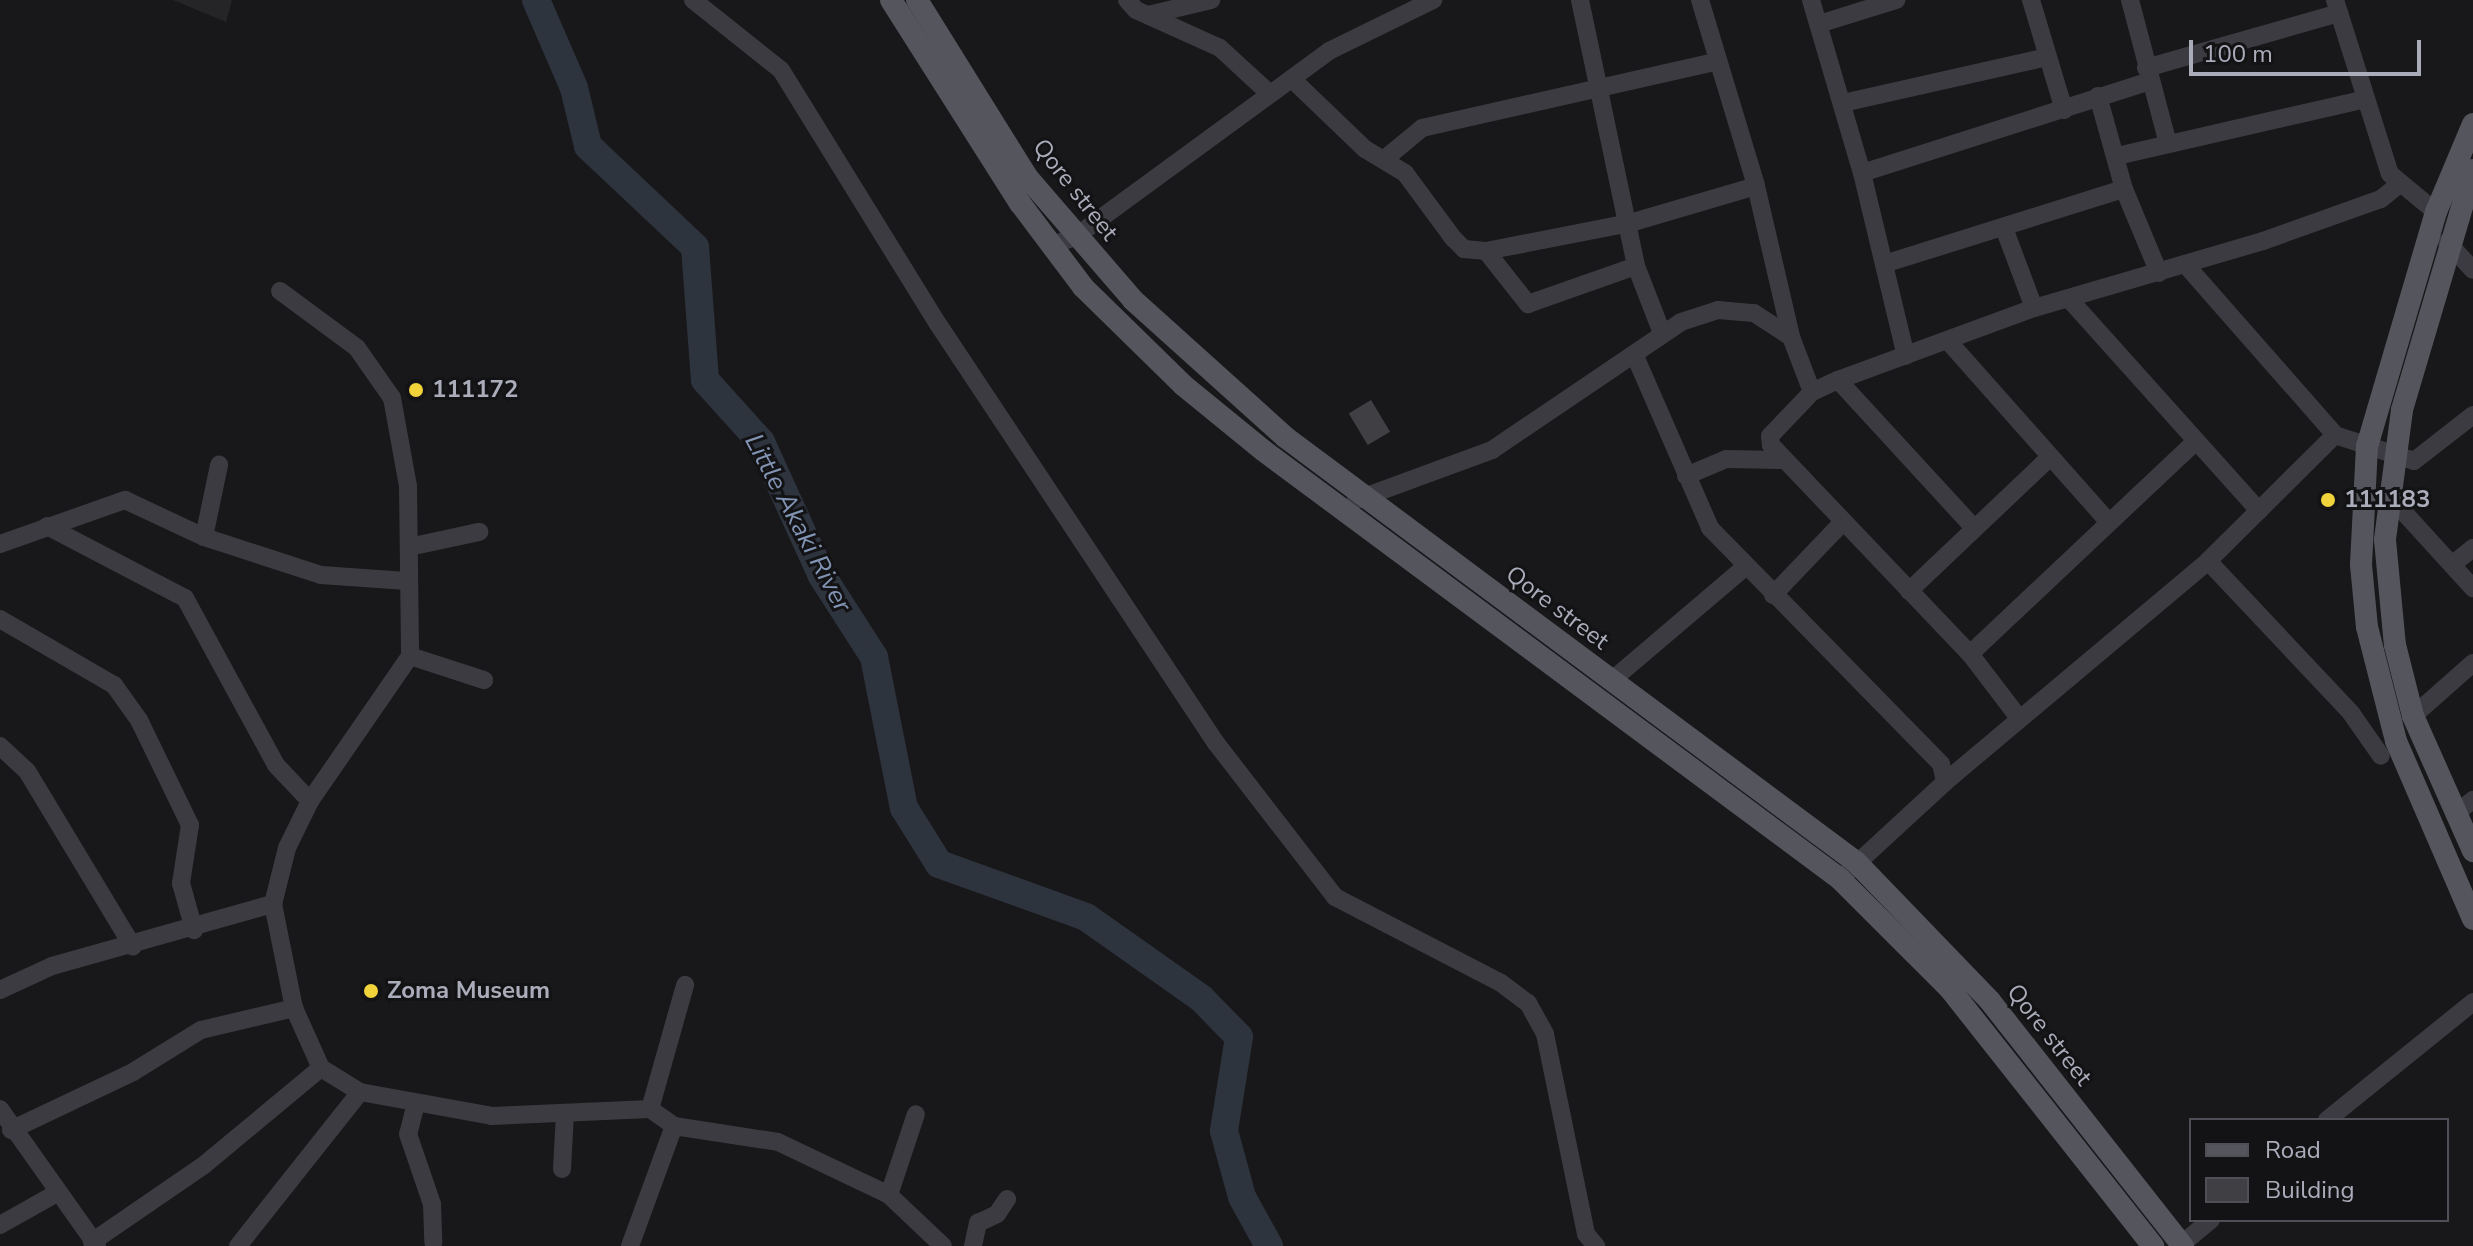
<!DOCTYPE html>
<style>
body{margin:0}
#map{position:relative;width:2473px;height:1246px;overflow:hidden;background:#18181a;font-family:"Nunito Sans",sans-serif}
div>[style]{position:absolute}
.built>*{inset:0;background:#252427}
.river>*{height:28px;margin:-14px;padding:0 14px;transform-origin:14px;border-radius:14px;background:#2e343e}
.building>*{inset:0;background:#404044;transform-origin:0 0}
.minor>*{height:18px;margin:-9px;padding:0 9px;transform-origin:9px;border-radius:9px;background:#3b3b41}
.major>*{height:22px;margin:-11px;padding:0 11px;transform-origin:11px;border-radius:11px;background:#55555e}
.dots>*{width:22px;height:22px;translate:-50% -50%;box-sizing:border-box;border:4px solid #131315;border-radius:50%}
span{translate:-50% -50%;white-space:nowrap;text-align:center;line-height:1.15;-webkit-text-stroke:6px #131315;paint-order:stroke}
.street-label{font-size:24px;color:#aaacba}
.poi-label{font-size:24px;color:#aaacba;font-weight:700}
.left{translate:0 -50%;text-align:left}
.water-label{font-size:26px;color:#8294b4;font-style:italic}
.legend{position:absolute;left:2189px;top:1118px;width:260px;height:104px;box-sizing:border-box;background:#131315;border:2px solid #4f5057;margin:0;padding:10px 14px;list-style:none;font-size:24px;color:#aaacba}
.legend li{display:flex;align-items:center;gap:16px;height:40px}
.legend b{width:40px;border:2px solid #4f5057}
.scale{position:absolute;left:2189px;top:40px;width:232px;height:36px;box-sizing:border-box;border:4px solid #aaacba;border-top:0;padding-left:10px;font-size:24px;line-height:28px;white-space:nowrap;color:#aaacba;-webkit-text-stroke:6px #131315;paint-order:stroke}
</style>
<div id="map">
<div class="built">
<div style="clip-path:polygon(173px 0,232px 0,226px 22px)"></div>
</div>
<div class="river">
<div style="left:536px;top:0;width:96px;rotate:66.6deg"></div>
<div style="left:574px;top:88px;width:60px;rotate:76.4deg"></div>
<div style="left:588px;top:146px;width:147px;rotate:43.3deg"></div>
<div style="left:695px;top:247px;width:133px;rotate:85.7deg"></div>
<div style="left:705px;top:380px;width:84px;rotate:47.9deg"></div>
<div style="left:761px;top:442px;width:147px;rotate:65.5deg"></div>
<div style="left:822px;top:576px;width:96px;rotate:57.3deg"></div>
<div style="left:874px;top:657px;width:154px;rotate:78.8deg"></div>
<div style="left:904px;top:808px;width:66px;rotate:58deg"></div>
<div style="left:939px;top:864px;width:156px;rotate:19.8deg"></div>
<div style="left:1086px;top:917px;width:141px;rotate:35.2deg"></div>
<div style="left:1201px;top:998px;width:54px;rotate:45.7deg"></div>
<div style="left:1239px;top:1037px;width:95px;rotate:99.1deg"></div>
<div style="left:1224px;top:1131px;width:68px;rotate:74.7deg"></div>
<div style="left:1242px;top:1197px;width:56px;rotate:61.1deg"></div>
</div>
<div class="building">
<div style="left:1371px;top:400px;width:37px;height:26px;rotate:59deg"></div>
</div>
<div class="minor">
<div style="left:693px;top:0;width:112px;rotate:38.5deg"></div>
<div style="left:781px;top:70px;width:299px;rotate:58.3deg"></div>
<div style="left:938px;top:324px;width:503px;rotate:56.44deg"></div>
<div style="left:1216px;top:743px;width:195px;rotate:52.3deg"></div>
<div style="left:1335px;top:897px;width:187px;rotate:27.4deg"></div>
<div style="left:1501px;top:983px;width:34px;rotate:37deg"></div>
<div style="left:1528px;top:1003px;width:35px;rotate:61deg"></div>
<div style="left:1545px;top:1034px;width:204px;rotate:78.4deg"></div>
<div style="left:1586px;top:1234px;width:16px;rotate:50deg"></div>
<div style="left:1127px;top:0;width:13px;rotate:48deg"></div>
<div style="left:1136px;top:10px;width:92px;rotate:24.3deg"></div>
<div style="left:1220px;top:48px;width:68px;rotate:42.6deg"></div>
<div style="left:1580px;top:0;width:272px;rotate:78.1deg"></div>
<div style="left:1636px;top:266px;width:72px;rotate:68.8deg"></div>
<div style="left:1700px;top:0;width:194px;rotate:73.2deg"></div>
<div style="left:1756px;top:186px;width:155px;rotate:76.9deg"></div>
<div style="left:1791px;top:337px;width:59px;rotate:69.1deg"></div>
<div style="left:1811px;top:0;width:180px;rotate:73.6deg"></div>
<div style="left:1862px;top:173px;width:188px;rotate:76.5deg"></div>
<div style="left:2031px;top:0;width:115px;rotate:73.3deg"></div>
<div style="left:2130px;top:0;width:149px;rotate:75.2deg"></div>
<div style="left:2335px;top:0;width:182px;rotate:72.5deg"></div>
<div style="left:2390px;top:174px;width:60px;rotate:39.6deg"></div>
<div style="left:1148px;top:15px;width:65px;rotate:-13.4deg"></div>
<div style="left:1819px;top:24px;width:81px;rotate:-17.3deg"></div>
<div style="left:2146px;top:68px;width:201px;rotate:-15.9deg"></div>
<div style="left:1293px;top:80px;width:100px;rotate:43.8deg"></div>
<div style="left:1365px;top:149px;width:47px;rotate:31deg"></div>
<div style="left:1405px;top:173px;width:81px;rotate:53.6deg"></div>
<div style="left:1453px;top:238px;width:16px;rotate:45deg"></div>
<div style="left:1464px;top:249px;width:22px;rotate:5deg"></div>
<div style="left:1486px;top:251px;width:68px;rotate:51.6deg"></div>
<div style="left:1528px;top:304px;width:114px;rotate:-19.4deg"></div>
<div style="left:2098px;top:96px;width:97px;rotate:74.4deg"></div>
<div style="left:2124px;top:189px;width:91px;rotate:67.4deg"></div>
<div style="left:1843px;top:103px;width:209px;rotate:-12.7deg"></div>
<div style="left:2117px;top:156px;width:251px;rotate:-12.9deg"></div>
<div style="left:1387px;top:157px;width:45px;rotate:-39.6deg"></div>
<div style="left:1422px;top:128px;width:301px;rotate:-12.7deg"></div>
<div style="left:1862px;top:173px;width:302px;rotate:-17.7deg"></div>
<div style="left:2004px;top:228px;width:85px;rotate:69.4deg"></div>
<div style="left:2447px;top:242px;width:38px;rotate:47deg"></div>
<div style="left:1052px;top:245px;width:24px;rotate:-19deg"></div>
<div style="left:1075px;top:237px;width:315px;rotate:-36.2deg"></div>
<div style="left:1329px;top:51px;width:116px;rotate:-26.1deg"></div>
<div style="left:1486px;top:251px;width:147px;rotate:-11deg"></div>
<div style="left:1630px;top:223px;width:131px;rotate:-16.4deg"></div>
<div style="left:1884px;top:264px;width:251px;rotate:-17.4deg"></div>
<div style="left:2185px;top:264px;width:227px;rotate:48.7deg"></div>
<div style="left:2335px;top:435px;width:83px;rotate:18.2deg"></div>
<div style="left:2414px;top:461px;width:75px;rotate:-37.9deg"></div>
<div style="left:280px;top:291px;width:96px;rotate:36.5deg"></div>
<div style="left:357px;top:348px;width:61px;rotate:55deg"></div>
<div style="left:392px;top:398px;width:89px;rotate:79.7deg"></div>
<div style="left:408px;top:486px;width:170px;rotate:89.3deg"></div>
<div style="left:410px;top:656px;width:176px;rotate:124.6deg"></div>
<div style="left:310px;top:801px;width:52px;rotate:116.1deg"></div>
<div style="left:287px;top:848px;width:58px;rotate:104deg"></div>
<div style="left:273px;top:904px;width:106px;rotate:78.6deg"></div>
<div style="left:294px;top:1008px;width:66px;rotate:65.8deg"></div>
<div style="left:321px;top:1068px;width:46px;rotate:31.6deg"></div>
<div style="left:360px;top:1092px;width:134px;rotate:10.3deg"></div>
<div style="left:492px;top:1116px;width:158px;rotate:-2.5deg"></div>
<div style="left:650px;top:1109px;width:29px;rotate:35deg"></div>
<div style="left:674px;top:1126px;width:105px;rotate:8.7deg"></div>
<div style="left:778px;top:1142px;width:123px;rotate:25.5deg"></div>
<div style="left:889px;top:1195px;width:74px;rotate:43.4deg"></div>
<div style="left:2070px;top:300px;width:283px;rotate:48.1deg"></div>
<div style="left:1948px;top:341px;width:241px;rotate:48.4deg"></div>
<div style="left:1635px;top:356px;width:188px;rotate:66.4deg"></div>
<div style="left:1710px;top:528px;width:330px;rotate:45.6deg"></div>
<div style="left:1941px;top:764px;width:18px;rotate:77deg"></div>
<div style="left:1838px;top:380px;width:200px;rotate:47.4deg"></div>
<div style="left:1686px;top:476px;width:43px;rotate:-23deg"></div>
<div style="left:1726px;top:459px;width:59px;rotate:1deg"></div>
<div style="left:2389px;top:496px;width:125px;rotate:47.6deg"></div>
<div style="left:1356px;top:500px;width:145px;rotate:-20.2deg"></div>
<div style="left:1492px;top:450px;width:228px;rotate:-34.1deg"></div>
<div style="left:1681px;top:322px;width:39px;rotate:-18deg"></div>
<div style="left:1718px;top:310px;width:36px;rotate:5deg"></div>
<div style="left:1754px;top:313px;width:44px;rotate:33deg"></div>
<div style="left:47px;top:526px;width:156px;rotate:27.6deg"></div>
<div style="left:185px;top:598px;width:190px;rotate:61.4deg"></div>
<div style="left:276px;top:765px;width:50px;rotate:46.6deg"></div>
<div style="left:204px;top:537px;width:74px;rotate:-78.2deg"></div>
<div style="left:0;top:544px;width:133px;rotate:-19.4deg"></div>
<div style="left:125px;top:500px;width:87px;rotate:25.1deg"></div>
<div style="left:204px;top:537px;width:123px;rotate:18deg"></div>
<div style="left:321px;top:575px;width:86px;rotate:4deg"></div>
<div style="left:409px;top:547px;width:72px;rotate:-12.1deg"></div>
<div style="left:2208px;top:561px;width:209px;rotate:46.7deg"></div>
<div style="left:2351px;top:713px;width:52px;rotate:55.1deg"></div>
<div style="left:2453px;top:564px;width:26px;rotate:-39deg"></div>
<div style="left:1909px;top:591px;width:193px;rotate:-43.5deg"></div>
<div style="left:1773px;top:595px;width:101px;rotate:-46.2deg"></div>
<div style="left:0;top:619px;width:132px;rotate:30.1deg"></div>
<div style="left:114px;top:685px;width:43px;rotate:54.5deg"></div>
<div style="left:139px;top:720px;width:117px;rotate:64.1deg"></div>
<div style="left:190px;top:825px;width:59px;rotate:98.8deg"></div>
<div style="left:181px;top:883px;width:49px;rotate:74.5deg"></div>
<div style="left:1970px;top:654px;width:309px;rotate:-43.3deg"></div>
<div style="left:410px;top:656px;width:78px;rotate:18deg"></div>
<div style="left:1611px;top:681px;width:175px;rotate:-40.4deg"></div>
<div style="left:2413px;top:716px;width:80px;rotate:-41.5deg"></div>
<div style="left:2019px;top:718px;width:81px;rotate:-127.4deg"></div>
<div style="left:1970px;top:654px;width:289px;rotate:-133.6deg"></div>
<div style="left:1771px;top:445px;width:9px;rotate:-96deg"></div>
<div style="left:1770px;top:436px;width:61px;rotate:-46.3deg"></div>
<div style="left:1812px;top:392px;width:29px;rotate:-25deg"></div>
<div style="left:1838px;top:380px;width:209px;rotate:-20.2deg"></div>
<div style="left:2034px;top:308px;width:239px;rotate:-16.3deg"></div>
<div style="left:2263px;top:241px;width:125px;rotate:-19.6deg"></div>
<div style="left:2381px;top:199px;width:21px;rotate:-39deg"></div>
<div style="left:0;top:746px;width:37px;rotate:43deg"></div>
<div style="left:27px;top:771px;width:205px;rotate:58.9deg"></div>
<div style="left:2455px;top:814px;width:23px;rotate:-38deg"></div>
<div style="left:1840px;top:879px;width:143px;rotate:-42.7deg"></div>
<div style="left:1945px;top:782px;width:344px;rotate:-40deg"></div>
<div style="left:2208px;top:561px;width:179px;rotate:-44.8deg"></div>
<div style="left:0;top:990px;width:57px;rotate:-24.8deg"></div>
<div style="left:52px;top:966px;width:230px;rotate:-15.7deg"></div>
<div style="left:416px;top:1103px;width:32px;rotate:104deg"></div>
<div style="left:408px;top:1134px;width:74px;rotate:71.1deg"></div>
<div style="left:432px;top:1204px;width:38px;rotate:88deg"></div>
<div style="left:0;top:1109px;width:168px;rotate:54.7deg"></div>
<div style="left:650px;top:1109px;width:129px;rotate:-74.2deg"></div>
<div style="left:2327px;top:1120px;width:188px;rotate:-38.9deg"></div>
<div style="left:11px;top:1130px;width:135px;rotate:-25.4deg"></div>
<div style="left:133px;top:1072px;width:80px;rotate:-31.7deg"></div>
<div style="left:201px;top:1030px;width:96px;rotate:-13.3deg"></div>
<div style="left:562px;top:1169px;width:55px;rotate:-86.9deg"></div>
<div style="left:889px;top:1195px;width:85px;rotate:-71.6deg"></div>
<div style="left:0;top:1225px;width:63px;rotate:-29.4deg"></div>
<div style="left:92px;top:1242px;width:136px;rotate:-34.5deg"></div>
<div style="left:204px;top:1165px;width:152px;rotate:-39.7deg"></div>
<div style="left:2182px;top:1244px;width:38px;rotate:-40deg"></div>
<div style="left:238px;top:1246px;width:196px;rotate:-51.6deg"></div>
<div style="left:630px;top:1246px;width:128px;rotate:-69.9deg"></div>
<div style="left:973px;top:1246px;width:24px;rotate:-78deg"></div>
<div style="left:978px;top:1223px;width:21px;rotate:-25deg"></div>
<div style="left:997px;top:1214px;width:18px;rotate:-56deg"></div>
</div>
<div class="major">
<div style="left:891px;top:0;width:241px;rotate:57.6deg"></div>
<div style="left:1020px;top:203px;width:105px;rotate:53.1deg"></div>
<div style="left:1083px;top:287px;width:140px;rotate:44.4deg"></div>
<div style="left:1183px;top:385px;width:104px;rotate:39.2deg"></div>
<div style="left:1264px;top:451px;width:718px;rotate:36.61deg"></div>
<div style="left:1840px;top:879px;width:156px;rotate:45deg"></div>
<div style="left:1950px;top:989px;width:328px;rotate:51.7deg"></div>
<div style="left:917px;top:0;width:208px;rotate:58.1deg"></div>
<div style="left:1027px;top:177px;width:162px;rotate:49.2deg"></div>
<div style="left:1133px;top:300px;width:205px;rotate:42deg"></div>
<div style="left:1285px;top:437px;width:712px;rotate:36.66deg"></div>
<div style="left:1856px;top:862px;width:193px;rotate:46deg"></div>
<div style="left:1990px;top:1001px;width:312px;rotate:51.8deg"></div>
<div style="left:2473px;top:124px;width:95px;rotate:112.8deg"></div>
<div style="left:2436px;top:212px;width:244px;rotate:106.4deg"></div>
<div style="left:2367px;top:446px;width:119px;rotate:92.9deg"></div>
<div style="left:2361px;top:565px;width:62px;rotate:84.5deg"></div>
<div style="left:2367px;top:627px;width:118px;rotate:75.7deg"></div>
<div style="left:2396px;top:741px;width:194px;rotate:66.6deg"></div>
<div style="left:2473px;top:170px;width:250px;rotate:106.5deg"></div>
<div style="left:2402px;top:410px;width:131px;rotate:97.5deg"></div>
<div style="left:2385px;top:540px;width:105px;rotate:84.6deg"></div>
<div style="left:2395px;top:645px;width:73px;rotate:75.8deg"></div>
<div style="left:2413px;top:716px;width:148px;rotate:66deg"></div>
</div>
<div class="dots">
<div style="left:416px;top:390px;background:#f0d33a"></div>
<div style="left:2328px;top:500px;background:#f0d33a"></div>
<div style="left:371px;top:991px;background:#f0d33a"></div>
</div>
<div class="street-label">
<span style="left:1075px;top:190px;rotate:52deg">Qore street</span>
<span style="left:1557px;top:608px;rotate:37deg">Qore street</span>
<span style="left:2049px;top:1035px;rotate:52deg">Qore street</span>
</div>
<div class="poi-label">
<span class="left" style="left:432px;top:390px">111172</span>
<span class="left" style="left:2344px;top:500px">111183</span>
<span class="left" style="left:387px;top:991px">Zoma Museum</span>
</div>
<div class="water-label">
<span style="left:798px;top:523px;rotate:62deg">Little Akaki River</span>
</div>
<ul class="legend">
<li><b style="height:10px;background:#55555e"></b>Road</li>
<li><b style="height:22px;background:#404044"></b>Building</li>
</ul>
<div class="scale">100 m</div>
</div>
